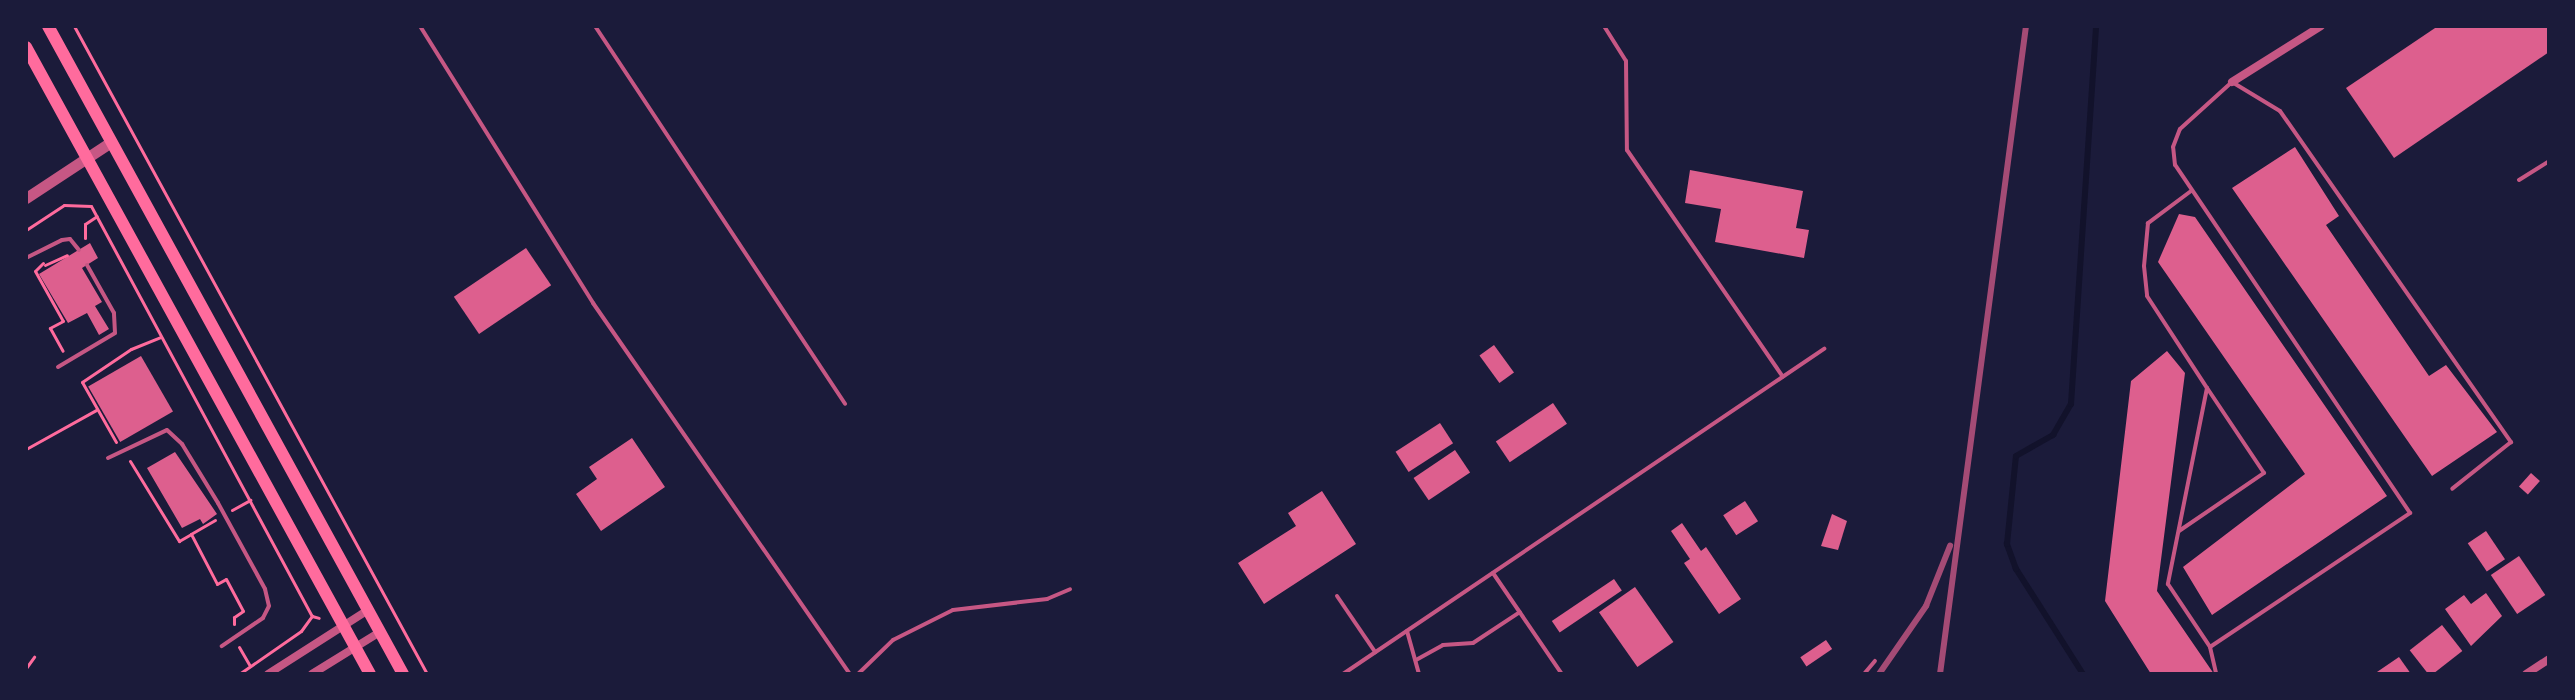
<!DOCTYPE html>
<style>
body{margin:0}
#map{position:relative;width:2575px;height:700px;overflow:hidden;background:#1b1b3a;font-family:"Work Sans",sans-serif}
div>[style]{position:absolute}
.stream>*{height:6px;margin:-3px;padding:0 3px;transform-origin:3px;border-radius:3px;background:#12122b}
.building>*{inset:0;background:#dd5f8e;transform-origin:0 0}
.path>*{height:3px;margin:-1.5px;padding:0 1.5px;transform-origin:1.5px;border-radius:1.5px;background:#ff6b9d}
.service>*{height:4px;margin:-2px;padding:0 2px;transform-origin:2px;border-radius:2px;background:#c65784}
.minor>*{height:8px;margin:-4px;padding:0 4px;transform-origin:4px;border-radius:4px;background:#c65784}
.tertiary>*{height:11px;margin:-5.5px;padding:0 5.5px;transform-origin:5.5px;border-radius:5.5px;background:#c65784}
.secondary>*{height:12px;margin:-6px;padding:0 6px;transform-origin:6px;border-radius:6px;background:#ff6b9d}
.rail>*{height:6px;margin:-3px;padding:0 3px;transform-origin:3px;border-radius:3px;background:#a44b75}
span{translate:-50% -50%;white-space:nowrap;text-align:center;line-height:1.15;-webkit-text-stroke:8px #1b1b3a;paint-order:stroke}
.frame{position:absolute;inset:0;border:28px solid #1b1b3a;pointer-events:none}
</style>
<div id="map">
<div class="stream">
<div style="left:2083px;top:674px;width:125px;rotate:-122.5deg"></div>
<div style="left:2016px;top:569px;width:27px;rotate:-110deg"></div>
<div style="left:2007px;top:544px;width:88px;rotate:-84.2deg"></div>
<div style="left:2016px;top:456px;width:43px;rotate:-29.6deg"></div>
<div style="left:2053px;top:435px;width:36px;rotate:-60deg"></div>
<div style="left:2071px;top:404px;width:379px;rotate:-86.2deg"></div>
</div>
<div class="building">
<div style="clip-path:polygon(2438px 26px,2549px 26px,2549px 52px,2394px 158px,2346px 88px)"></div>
<div style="clip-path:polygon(2295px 147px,2339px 216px,2326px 225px,2429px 376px,2446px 365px,2497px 432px,2432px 476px,2232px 188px)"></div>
<div style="clip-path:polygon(1690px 170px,1803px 191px,1796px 228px,1809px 230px,1804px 258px,1715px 242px,1721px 209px,1685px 203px)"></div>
<div style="clip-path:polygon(2179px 214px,2195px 217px,2387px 496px,2212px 615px,2183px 567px,2305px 474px,2158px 262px)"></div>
<div style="clip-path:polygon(90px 243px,98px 258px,82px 268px,102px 302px,95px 306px,109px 329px,99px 335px,87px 313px,68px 323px,39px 274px)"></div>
<div style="left:526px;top:248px;width:45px;height:87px;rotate:56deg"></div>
<div style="left:1494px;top:345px;width:34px;height:18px;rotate:54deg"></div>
<div style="clip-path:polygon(2167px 351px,2185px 373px,2157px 591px,2214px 674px,2151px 674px,2105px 601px,2131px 381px)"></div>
<div style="left:141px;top:356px;width:64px;height:61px;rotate:60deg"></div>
<div style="left:1553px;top:403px;width:25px;height:69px;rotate:56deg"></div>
<div style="left:1440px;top:423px;width:24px;height:53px;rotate:57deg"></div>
<div style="clip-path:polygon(632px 438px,665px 487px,601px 531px,576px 494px,597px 479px,589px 467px)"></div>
<div style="left:1455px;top:450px;width:27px;height:50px;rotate:56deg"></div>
<div style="clip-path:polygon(175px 452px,217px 514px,203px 524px,200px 519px,182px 528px,147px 468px)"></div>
<div style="left:2531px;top:473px;width:12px;height:18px;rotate:42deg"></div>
<div style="clip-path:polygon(1322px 491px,1356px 544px,1264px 604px,1238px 563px,1296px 526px,1288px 513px)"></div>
<div style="left:1745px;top:501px;width:24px;height:26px;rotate:57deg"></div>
<div style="clip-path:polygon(1832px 514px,1847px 521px,1838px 550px,1821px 546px)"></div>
<div style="clip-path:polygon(1682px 523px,1701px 551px,1706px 547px,1741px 599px,1719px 614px,1684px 563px,1690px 559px,1671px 531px)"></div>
<div style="left:2486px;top:531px;width:34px;height:22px;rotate:56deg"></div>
<div style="left:2519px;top:556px;width:47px;height:34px;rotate:56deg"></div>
<div style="left:1614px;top:579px;width:14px;height:75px;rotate:56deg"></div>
<div style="left:1635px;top:587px;width:67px;height:44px;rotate:55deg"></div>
<div style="clip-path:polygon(2486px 593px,2502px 616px,2471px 646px,2445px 609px,2464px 595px,2471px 604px)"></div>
<div style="left:2442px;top:625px;width:33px;height:41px;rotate:52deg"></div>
<div style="left:1826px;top:640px;width:11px;height:31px;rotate:56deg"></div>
<div style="clip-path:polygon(2399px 657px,2411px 674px,2374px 674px)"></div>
</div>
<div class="path">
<div style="left:74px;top:26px;width:738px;rotate:61.42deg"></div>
<div style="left:26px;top:230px;width:45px;rotate:-33.3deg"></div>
<div style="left:64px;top:205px;width:27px;rotate:2deg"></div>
<div style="left:91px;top:206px;width:466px;rotate:61.7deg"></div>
<div style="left:312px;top:616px;width:7px;rotate:16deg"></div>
<div style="left:85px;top:238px;width:14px;rotate:-90deg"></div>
<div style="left:85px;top:224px;width:14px;rotate:-34deg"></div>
<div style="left:43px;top:263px;width:11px;rotate:135deg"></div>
<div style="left:35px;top:271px;width:57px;rotate:60.8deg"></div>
<div style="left:63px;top:321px;width:15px;rotate:152deg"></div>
<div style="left:50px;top:328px;width:26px;rotate:61deg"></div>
<div style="left:45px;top:265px;width:24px;rotate:-24deg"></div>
<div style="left:116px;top:442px;width:69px;rotate:-119.5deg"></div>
<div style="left:82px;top:382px;width:59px;rotate:-34deg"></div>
<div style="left:131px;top:349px;width:31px;rotate:-22deg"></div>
<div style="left:26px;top:449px;width:80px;rotate:-29.1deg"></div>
<div style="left:130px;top:461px;width:94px;rotate:58.5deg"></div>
<div style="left:179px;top:541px;width:14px;rotate:-30deg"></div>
<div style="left:232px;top:510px;width:21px;rotate:-29deg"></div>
<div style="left:215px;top:520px;width:28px;rotate:150deg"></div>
<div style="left:191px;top:534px;width:56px;rotate:62.5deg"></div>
<div style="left:217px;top:584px;width:10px;rotate:-29deg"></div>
<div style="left:226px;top:579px;width:36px;rotate:62deg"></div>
<div style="left:243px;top:611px;width:11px;rotate:146deg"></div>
<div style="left:234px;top:617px;width:7px;rotate:90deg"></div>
<div style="left:239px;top:647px;width:22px;rotate:60deg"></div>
<div style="left:26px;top:668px;width:14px;rotate:-54deg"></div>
<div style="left:239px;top:674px;width:75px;rotate:-34.7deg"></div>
<div style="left:301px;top:631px;width:19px;rotate:-54deg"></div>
</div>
<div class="service">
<div style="left:420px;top:26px;width:327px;rotate:58deg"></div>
<div style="left:593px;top:303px;width:451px;rotate:55.3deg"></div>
<div style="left:595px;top:26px;width:453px;rotate:56.5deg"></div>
<div style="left:1604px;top:26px;width:41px;rotate:57.8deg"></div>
<div style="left:1626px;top:61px;width:89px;rotate:89.4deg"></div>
<div style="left:1627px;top:150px;width:275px;rotate:55.5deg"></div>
<div style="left:2519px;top:180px;width:36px;rotate:-32deg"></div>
<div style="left:2191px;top:191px;width:54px;rotate:143.3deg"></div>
<div style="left:2148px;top:223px;width:43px;rotate:95.3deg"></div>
<div style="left:2144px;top:266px;width:30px;rotate:84deg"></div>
<div style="left:2147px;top:296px;width:110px;rotate:56.9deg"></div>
<div style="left:2207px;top:388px;width:200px;rotate:101.3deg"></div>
<div style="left:2168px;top:584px;width:76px;rotate:56.3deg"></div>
<div style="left:2210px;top:647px;width:241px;rotate:-33.8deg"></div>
<div style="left:2410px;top:513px;width:420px;rotate:-124deg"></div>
<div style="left:2175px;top:165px;width:18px;rotate:-96deg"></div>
<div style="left:2173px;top:147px;width:19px;rotate:-69deg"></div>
<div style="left:2180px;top:129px;width:70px;rotate:-42.1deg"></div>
<div style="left:2232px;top:82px;width:56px;rotate:31.1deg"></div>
<div style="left:2280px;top:111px;width:404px;rotate:55.1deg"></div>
<div style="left:2511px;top:442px;width:75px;rotate:141.5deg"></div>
<div style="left:26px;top:258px;width:40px;rotate:-26.6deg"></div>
<div style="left:62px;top:240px;width:8px;rotate:-7deg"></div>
<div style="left:70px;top:239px;width:14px;rotate:51deg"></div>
<div style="left:58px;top:367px;width:66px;rotate:-30.8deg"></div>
<div style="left:115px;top:333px;width:20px;rotate:-93deg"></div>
<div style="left:114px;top:313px;width:55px;rotate:-119.4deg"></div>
<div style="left:108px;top:458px;width:65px;rotate:-25.4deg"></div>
<div style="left:167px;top:430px;width:21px;rotate:43deg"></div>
<div style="left:182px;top:444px;width:69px;rotate:58.6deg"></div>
<div style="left:218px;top:503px;width:98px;rotate:61.3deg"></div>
<div style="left:265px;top:589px;width:17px;rotate:77deg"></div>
<div style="left:269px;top:606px;width:13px;rotate:117deg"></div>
<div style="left:263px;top:618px;width:50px;rotate:145.7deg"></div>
<div style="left:2179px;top:531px;width:103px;rotate:-34.3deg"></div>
<div style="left:2264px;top:473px;width:102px;rotate:-123.8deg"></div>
<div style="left:1493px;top:573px;width:122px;rotate:55.7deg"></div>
<div style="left:1337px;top:596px;width:68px;rotate:55.8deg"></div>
<div style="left:1407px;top:631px;width:45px;rotate:74.4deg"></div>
<div style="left:2210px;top:647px;width:28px;rotate:77deg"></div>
<div style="left:1416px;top:660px;width:31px;rotate:-29deg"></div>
<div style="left:1443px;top:645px;width:30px;rotate:-4deg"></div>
<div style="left:1473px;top:643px;width:56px;rotate:-33.4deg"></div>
<div style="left:858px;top:674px;width:49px;rotate:-44.2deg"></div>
<div style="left:893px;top:640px;width:67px;rotate:-26.6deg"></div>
<div style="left:953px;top:610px;width:95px;rotate:-6.7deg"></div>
<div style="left:1047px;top:599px;width:25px;rotate:-23deg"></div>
<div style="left:1343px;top:674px;width:581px;rotate:-34.05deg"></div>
<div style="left:1864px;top:674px;width:17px;rotate:-50deg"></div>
</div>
<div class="minor">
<div style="left:2232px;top:82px;width:105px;rotate:-32.2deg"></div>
<div style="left:268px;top:674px;width:119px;rotate:-32.6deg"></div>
<div style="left:312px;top:674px;width:80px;rotate:-31.7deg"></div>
<div style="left:2526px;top:674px;width:27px;rotate:-33deg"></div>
</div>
<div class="tertiary">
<div style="left:26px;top:198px;width:102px;rotate:-33.4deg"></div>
</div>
<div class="secondary">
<div style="left:48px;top:26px;width:739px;rotate:61.28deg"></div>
<div style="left:26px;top:47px;width:715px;rotate:61.25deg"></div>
</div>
<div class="rail">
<div style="left:1879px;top:674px;width:83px;rotate:-55.3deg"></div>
<div style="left:1926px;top:606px;width:65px;rotate:-68.2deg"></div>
<div style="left:1940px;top:674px;width:654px;rotate:-82.44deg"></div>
</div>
<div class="frame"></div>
</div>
